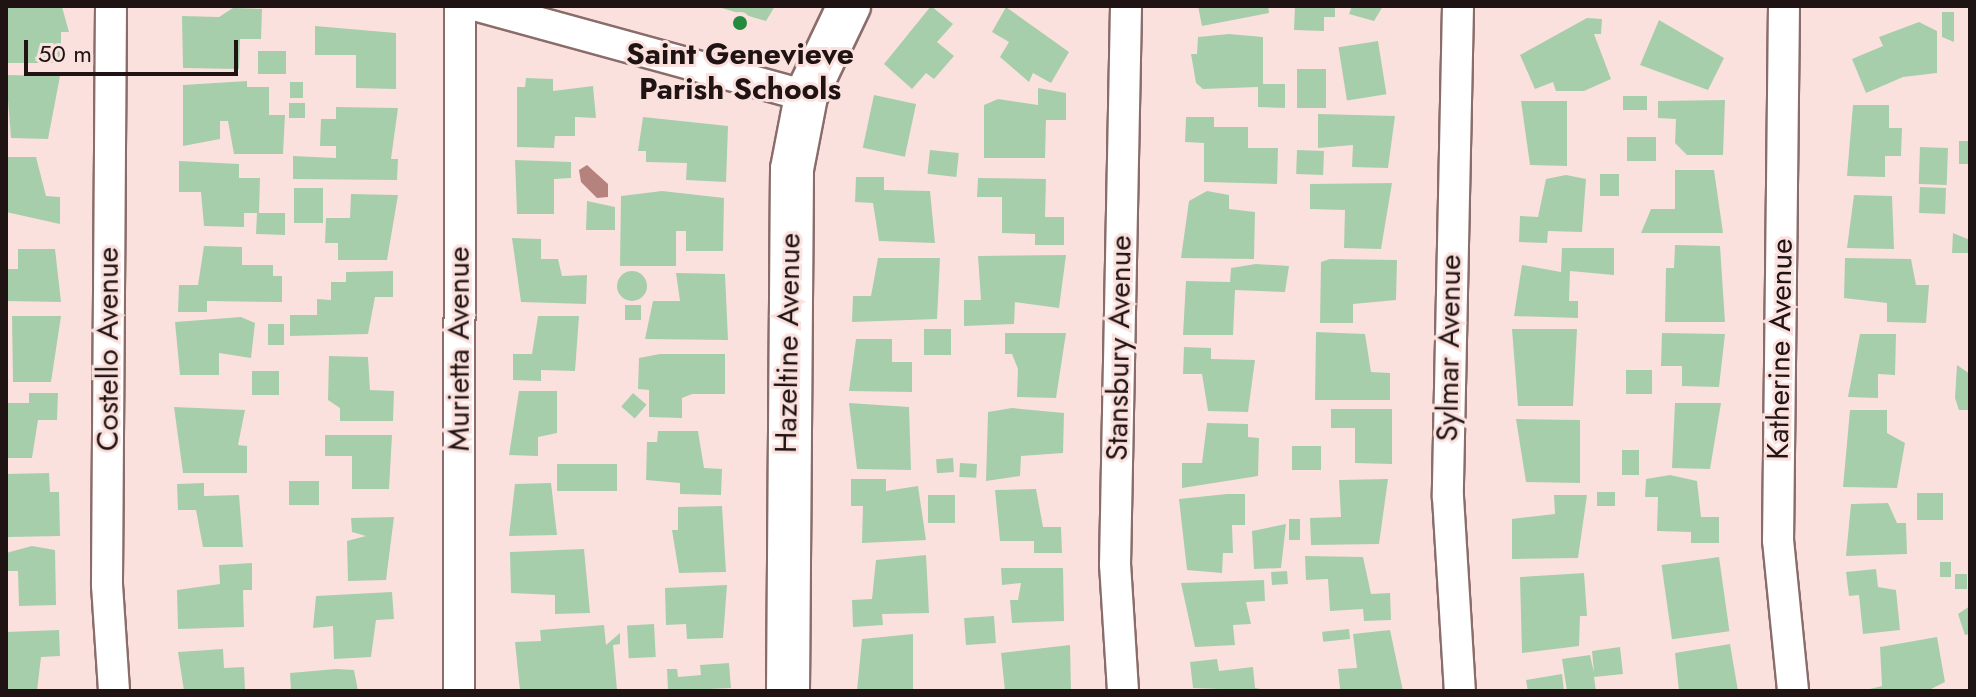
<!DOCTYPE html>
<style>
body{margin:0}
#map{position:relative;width:1976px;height:697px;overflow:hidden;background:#fbe1de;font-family:Jost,sans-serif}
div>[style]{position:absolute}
.water>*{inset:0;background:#b5827d}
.building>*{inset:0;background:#a7ceab;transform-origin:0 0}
.round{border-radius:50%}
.roads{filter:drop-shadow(2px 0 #8a6d6a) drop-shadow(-2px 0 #8a6d6a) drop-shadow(0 2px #8a6d6a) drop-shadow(0 -2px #8a6d6a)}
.street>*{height:30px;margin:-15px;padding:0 15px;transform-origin:15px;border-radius:15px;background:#fff}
.secondary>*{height:42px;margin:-21px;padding:0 21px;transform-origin:21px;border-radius:21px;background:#fff}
.dots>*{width:22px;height:22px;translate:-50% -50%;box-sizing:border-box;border:4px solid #fbe1de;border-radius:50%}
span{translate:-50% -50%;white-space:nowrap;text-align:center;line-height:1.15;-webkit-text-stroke:6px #fbe1de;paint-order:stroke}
.poi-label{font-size:30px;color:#1f1413;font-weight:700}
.street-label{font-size:30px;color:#1f1413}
.frame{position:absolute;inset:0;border:8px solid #1f1413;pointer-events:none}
.scale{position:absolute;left:24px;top:40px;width:214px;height:36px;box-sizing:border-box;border:4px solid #1f1413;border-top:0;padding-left:10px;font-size:24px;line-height:28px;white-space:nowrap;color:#1f1413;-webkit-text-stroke:6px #fbe1de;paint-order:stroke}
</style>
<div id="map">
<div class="water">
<div style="clip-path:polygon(587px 165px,608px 184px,608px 197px,597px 198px,581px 182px,579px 170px)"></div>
</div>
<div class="building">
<div style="clip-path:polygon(6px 6px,62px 7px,69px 32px,61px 32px,61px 63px,6px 63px)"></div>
<div style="clip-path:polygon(715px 6px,775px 6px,766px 21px)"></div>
<div style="clip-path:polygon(931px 6px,953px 24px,937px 42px,954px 56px,934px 79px,926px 73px,912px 89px,884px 64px)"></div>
<div style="clip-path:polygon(1198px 6px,1268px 6px,1269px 13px,1202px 26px)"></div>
<div style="clip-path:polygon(1295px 6px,1335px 6px,1335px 17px,1324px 17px,1324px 31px,1294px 30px)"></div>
<div style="clip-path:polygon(1352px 6px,1383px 6px,1374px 21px,1349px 14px)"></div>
<div style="clip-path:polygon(1006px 7px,1069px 52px,1051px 83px,1033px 73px,1029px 82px,1000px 57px,1009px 42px,992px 32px)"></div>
<div style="clip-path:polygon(233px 8px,262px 9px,261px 39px,240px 39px,239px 69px,183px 68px,182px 16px,219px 17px)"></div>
<div style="clip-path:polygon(1942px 12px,1954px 12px,1954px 42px,1942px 37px)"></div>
<div style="clip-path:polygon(1587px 18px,1602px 19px,1601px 34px,1594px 34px,1611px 79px,1584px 91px,1556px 91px,1553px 82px,1535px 89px,1520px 55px)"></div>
<div style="clip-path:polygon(1659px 20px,1724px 58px,1708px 90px,1640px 65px)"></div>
<div style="clip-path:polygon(1919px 22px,1937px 31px,1937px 73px,1903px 77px,1866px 93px,1852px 59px,1883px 46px,1879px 37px)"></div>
<div style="clip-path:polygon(315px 26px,396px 33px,396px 89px,356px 88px,356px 55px,315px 55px)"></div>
<div style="clip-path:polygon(1229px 34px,1263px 37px,1263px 84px,1285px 84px,1285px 108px,1258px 107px,1258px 87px,1203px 89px,1196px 83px,1191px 54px,1197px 54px,1198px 37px)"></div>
<div style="left:1378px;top:41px;width:54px;height:40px;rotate:81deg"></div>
<div style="left:258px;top:51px;width:28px;height:23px"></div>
<div style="left:1297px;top:69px;width:29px;height:39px"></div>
<div style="clip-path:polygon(6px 75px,60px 76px,48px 139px,11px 138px)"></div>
<div style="clip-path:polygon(526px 78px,553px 79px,553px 91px,593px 86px,596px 118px,575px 117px,575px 136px,555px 136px,554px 148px,517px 147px,517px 87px,525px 87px)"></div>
<div style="clip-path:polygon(247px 81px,247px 87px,269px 87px,269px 115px,285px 115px,283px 154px,234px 154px,228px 121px,220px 121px,220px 139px,183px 146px,183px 85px)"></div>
<div style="left:290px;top:82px;width:13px;height:16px"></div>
<div style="clip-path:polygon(1038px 88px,1066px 93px,1066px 120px,1046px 120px,1045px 158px,984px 158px,984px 105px,998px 99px,1038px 105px)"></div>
<div style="left:874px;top:95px;width:43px;height:54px;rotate:12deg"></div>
<div style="left:1623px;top:96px;width:24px;height:14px"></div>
<div style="clip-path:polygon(1725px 100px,1723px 155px,1687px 155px,1675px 143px,1676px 119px,1658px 118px,1658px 101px)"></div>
<div style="clip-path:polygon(1521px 101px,1567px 101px,1567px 166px,1530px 165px)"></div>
<div style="left:289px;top:103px;width:16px;height:15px"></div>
<div style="clip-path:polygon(1853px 105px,1889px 105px,1889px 128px,1902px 128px,1901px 156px,1885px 156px,1885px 177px,1847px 176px)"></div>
<div style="clip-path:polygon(336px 107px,398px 108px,391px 159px,398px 159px,397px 180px,293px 179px,293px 156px,336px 158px,336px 146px,320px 146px,321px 119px,336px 119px)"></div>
<div style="clip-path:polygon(1318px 114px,1395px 116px,1388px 168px,1352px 167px,1353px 145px,1318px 148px)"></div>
<div style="clip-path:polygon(643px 117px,728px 126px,726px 182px,686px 180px,687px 163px,646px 162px,646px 151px,638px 151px)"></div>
<div style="clip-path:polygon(1186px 117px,1214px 117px,1214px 127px,1248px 127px,1248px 148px,1278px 148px,1277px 184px,1204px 182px,1204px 143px,1185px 142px)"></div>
<div style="left:1627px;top:137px;width:29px;height:24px"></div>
<div style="left:1959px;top:141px;width:11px;height:23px"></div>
<div style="left:1920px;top:147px;width:28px;height:37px;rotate:2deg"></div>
<div style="left:930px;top:150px;width:29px;height:24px;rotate:6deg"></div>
<div style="left:1297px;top:150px;width:27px;height:24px;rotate:2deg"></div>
<div style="clip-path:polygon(6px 157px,36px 157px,46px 196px,60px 197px,60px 224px,6px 212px)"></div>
<div style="clip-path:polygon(515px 160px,571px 162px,571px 178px,554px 179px,554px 214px,517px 214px)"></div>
<div style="clip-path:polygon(179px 161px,239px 164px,239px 178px,260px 178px,259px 213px,285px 213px,285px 235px,256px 234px,257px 213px,244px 213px,244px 227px,204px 226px,201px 192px,179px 192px)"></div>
<div style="clip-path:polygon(1675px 170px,1714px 170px,1723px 233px,1641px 233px,1651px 209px,1675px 209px)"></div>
<div style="left:1600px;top:174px;width:19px;height:22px"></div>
<div style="clip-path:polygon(1566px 175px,1586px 179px,1582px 232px,1548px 231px,1547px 243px,1519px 242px,1520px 216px,1538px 217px,1546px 179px)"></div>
<div style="clip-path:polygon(856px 177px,884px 177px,884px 190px,930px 191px,935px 243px,879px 241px,873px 203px,855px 202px)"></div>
<div style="clip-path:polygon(978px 178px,1046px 179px,1045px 217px,1064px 217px,1064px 245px,1035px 245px,1035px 234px,1002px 233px,1002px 197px,977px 197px)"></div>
<div style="clip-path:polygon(1392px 183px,1381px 249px,1344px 248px,1345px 210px,1310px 209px,1310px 184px)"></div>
<div style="left:1920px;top:187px;width:26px;height:26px;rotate:2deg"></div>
<div style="left:294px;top:188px;width:29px;height:35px"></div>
<div style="clip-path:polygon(662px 191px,724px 198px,723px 251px,686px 251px,686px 231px,676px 231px,676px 266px,620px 266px,621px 196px)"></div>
<div style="clip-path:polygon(1207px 191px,1229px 195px,1229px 209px,1255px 212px,1254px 259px,1181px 258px,1189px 201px)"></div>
<div style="clip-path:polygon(351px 194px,398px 195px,387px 260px,338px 260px,338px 243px,325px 243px,326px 218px,350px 218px)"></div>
<div style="clip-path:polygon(1854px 195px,1892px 196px,1894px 249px,1847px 248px)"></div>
<div style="clip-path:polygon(587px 201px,615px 207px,615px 230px,586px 230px)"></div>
<div style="clip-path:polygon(1953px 233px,1970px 240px,1970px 253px,1952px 253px)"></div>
<div style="clip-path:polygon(512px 238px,541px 239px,541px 259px,558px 259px,562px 276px,587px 275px,586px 304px,521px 302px)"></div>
<div style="clip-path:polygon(1675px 245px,1720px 246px,1725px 322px,1665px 322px,1666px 268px,1674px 268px)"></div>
<div style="clip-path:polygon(204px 246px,242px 247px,242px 265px,273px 265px,273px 276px,282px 276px,282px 302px,207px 301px,207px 312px,178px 312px,179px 285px,198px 285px)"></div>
<div style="clip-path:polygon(1562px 248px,1614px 248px,1614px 275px,1570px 271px,1569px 301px,1578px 301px,1578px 318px,1514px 316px,1522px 265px,1561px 272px)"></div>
<div style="clip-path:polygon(18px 249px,55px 249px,61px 302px,6px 301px,6px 269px,18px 269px)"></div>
<div style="clip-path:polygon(1066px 255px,1059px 308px,1015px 302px,1014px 324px,964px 326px,964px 300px,981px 300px,978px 256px)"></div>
<div style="clip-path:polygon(878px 258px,940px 258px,937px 319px,852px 322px,853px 296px,871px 296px)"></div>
<div style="clip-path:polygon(1845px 258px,1911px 259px,1916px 285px,1929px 285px,1926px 323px,1887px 322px,1887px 303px,1844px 298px)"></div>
<div style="clip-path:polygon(1330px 259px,1397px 260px,1396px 300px,1353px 304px,1353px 323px,1320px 323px,1321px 262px)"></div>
<div style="clip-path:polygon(1256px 264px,1289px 266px,1285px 292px,1235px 290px,1233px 335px,1183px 335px,1186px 281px,1230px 282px,1231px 268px)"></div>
<div style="clip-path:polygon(393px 271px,393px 297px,375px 297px,368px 334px,290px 336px,290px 315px,317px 315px,317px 299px,331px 300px,331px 282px,346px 282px,346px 272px)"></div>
<div class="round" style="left:617px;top:271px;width:30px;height:30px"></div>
<div style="clip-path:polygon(676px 273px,725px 274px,728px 340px,645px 339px,653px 301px,680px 301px)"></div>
<div style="left:625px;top:305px;width:16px;height:15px"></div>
<div style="clip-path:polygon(12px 316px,61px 316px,51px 382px,13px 382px)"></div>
<div style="clip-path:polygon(538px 316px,579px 316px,575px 371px,541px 370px,541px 381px,513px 380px,513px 354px,532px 354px)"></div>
<div style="clip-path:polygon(241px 317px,255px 323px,251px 358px,219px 353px,219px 375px,180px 375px,175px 322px)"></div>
<div style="left:268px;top:324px;width:16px;height:21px"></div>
<div style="left:924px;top:329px;width:27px;height:26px"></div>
<div style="clip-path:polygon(1512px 329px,1577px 329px,1573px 406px,1518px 406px)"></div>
<div style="clip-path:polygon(1316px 332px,1365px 334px,1371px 372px,1390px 373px,1390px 400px,1315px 400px)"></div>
<div style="clip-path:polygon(1005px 333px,1066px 333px,1056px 398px,1017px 397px,1018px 369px,1012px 354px,1005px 354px)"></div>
<div style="clip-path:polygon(1662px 333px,1725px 334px,1719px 387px,1682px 386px,1682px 366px,1661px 366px)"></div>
<div style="clip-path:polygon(1860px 334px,1896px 334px,1895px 375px,1878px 374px,1878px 398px,1848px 397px)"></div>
<div style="clip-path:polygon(856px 339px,892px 339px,892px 362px,912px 362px,912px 392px,849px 391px)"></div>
<div style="clip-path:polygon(1184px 347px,1211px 348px,1211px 359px,1255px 360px,1248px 412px,1208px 411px,1202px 374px,1183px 374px)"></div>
<div style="clip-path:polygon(660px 354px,725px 354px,725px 394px,692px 394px,682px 398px,682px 418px,649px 417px,649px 390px,638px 389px,639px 358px)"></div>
<div style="clip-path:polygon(329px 356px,368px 357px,370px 390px,394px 391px,393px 421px,340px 421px,340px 408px,328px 400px)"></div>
<div style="clip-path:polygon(1957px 365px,1970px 374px,1970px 410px,1959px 410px,1955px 398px)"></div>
<div style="left:1626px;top:370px;width:26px;height:24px"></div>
<div style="left:252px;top:371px;width:27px;height:24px"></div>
<div style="clip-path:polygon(519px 391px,557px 391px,557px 433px,538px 437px,538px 456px,509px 455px)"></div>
<div style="clip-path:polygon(29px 393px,58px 393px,57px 420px,38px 420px,32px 458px,6px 458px,6px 403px,29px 403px)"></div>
<div style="left:633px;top:393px;width:18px;height:18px;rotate:41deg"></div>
<div style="clip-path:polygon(849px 403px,909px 407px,911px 470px,857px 469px)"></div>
<div style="clip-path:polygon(1675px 403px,1721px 403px,1710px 469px,1672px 468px)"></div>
<div style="clip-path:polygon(174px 407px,245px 410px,238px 445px,247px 446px,247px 473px,183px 473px)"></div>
<div style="clip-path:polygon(1012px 408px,1064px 413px,1063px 453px,1021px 456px,1020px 476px,986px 481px,988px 412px)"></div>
<div style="clip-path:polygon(1331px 409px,1392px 409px,1392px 464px,1355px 463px,1355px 428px,1331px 428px)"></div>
<div style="clip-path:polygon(1850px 410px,1887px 410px,1887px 433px,1905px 443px,1897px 488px,1843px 487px)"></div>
<div style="clip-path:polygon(1516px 419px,1580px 420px,1580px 483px,1526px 482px)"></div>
<div style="clip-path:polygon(1207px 423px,1248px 424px,1248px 437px,1259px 438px,1258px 476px,1182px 488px,1182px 463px,1202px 463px)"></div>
<div style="clip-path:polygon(658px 431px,698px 431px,704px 468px,722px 469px,721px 495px,680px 494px,680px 483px,646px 480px,647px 442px,657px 442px)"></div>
<div style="clip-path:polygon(325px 435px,392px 435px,389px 489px,352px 489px,352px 456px,325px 456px)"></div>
<div style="left:1292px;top:446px;width:29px;height:24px"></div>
<div style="left:1622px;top:450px;width:17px;height:25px"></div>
<div style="left:953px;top:458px;width:14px;height:17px;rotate:86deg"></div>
<div style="left:960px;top:463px;width:17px;height:14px;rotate:3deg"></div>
<div style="left:557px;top:464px;width:60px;height:27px"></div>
<div style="clip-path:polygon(49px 473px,50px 492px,59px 492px,60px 536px,8px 537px,6px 474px)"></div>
<div style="clip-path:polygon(1670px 475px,1697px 481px,1701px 517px,1719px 517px,1719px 543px,1691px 543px,1691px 532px,1657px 531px,1658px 497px,1645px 497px,1646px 479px)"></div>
<div style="clip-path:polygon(851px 479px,886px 479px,886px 491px,918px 486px,926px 540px,862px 543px,863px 506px,851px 506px)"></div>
<div style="clip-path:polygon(1388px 479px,1379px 544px,1311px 545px,1310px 518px,1341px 517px,1339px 480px)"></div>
<div style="left:289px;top:481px;width:30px;height:24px"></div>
<div style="clip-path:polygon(204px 483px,204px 496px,239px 495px,243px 547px,203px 547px,196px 510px,178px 510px,177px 484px)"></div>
<div style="clip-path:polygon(551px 483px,557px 535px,509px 536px,515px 484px)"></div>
<div style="clip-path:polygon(1036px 489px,1043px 527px,1061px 527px,1062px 553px,1034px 553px,1034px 541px,1000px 541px,995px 490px)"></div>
<div style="left:1597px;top:492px;width:18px;height:14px"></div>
<div style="left:1917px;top:493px;width:26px;height:27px"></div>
<div style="clip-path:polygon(1227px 494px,1245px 494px,1245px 525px,1232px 525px,1233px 553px,1223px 553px,1222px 573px,1187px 570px,1179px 499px)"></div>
<div style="left:955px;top:495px;width:28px;height:27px;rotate:90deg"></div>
<div style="clip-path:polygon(1554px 495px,1587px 495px,1578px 558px,1512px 559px,1512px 519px,1555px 514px)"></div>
<div style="clip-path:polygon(1888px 503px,1897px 523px,1906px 523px,1907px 554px,1846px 556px,1851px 504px)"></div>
<div style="clip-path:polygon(722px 506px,726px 572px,679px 573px,672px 530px,678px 530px,678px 507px)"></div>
<div style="clip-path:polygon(394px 517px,386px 580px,348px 581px,347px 541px,366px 536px,352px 532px,351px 518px)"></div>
<div style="left:1289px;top:519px;width:11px;height:21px"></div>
<div style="clip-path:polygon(1286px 524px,1281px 568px,1254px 569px,1252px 531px)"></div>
<div style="clip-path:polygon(32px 546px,55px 550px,56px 605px,19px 606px,18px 571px,6px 571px,6px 553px)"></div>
<div style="clip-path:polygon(584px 549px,590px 613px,555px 614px,555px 595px,511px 593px,510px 552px)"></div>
<div style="clip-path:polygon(926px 555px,929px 613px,882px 614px,883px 625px,853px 627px,852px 600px,872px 599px,876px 560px)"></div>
<div style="clip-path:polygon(1305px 556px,1363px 557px,1371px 594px,1390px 593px,1391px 620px,1364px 621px,1363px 609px,1330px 611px,1328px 579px,1306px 580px)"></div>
<div style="left:1719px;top:557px;width:75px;height:58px;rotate:82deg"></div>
<div style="left:1940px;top:562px;width:11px;height:15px"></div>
<div style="clip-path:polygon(252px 563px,252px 590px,243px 590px,244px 627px,178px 629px,177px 590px,220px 584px,219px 565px)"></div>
<div style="clip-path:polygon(1001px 568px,1063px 568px,1064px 621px,1012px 623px,1010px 600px,1018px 600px,1021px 583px,1002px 585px)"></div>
<div style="clip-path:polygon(1876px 569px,1878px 587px,1896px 590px,1900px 630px,1863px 634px,1859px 595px,1849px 596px,1846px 572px)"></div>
<div style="left:1287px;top:571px;width:13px;height:16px;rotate:86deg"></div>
<div style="clip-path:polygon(1584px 573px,1587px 616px,1580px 616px,1579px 646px,1522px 653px,1520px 577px)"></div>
<div style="left:1955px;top:574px;width:12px;height:15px"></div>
<div style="clip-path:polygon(1264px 580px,1265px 601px,1246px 602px,1251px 624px,1233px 625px,1235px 645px,1195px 647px,1181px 583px)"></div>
<div style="clip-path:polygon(727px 585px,723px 638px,687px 639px,686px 624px,666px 625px,665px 588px)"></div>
<div style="clip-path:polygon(392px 592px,394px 619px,376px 620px,371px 657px,334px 659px,333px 626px,313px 628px,316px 596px)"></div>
<div style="clip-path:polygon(1970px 606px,1970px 634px,1965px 635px,1958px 614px)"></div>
<div style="left:994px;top:616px;width:27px;height:30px;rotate:86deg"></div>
<div style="left:654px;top:624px;width:33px;height:27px;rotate:87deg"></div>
<div style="clip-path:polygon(604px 625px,606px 645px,620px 633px,620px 644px,613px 645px,617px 690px,520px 691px,515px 642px,541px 641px,540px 630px)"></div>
<div style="left:1349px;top:629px;width:10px;height:27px;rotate:84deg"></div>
<div style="clip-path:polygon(59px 630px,60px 656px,41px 657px,37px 691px,6px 691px,6px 632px)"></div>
<div style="clip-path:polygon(1390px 630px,1403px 691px,1340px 689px,1338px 669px,1357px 668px,1353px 634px)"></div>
<div style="clip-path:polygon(913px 634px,913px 691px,857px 691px,862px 639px)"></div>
<div style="clip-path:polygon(1937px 637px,1945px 682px,1927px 691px,1862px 691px,1882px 686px,1880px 647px)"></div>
<div style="clip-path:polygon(1730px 644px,1738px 691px,1679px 691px,1675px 653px)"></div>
<div style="clip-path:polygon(1070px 645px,1071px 691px,1005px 691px,1001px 653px)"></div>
<div style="clip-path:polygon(1620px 647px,1623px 674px,1594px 677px,1596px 691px,1567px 691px,1562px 659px,1590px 655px,1594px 673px,1592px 651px)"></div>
<div style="clip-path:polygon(223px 649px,224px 668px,244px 667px,245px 691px,184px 691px,178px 652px)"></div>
<div style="clip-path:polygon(1217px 659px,1219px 671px,1253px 667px,1255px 688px,1272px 691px,1193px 688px,1190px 662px)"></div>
<div style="clip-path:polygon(729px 663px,731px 688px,668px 691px,667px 669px,677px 669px,678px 677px,701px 675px,700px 665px)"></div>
<div style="clip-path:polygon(336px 669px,354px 670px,358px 691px,291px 691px,290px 673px)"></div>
<div style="clip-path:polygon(1562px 674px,1564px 691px,1528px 691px,1526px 680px)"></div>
</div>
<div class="roads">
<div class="street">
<div style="left:111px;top:6px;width:579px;rotate:90.4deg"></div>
<div style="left:107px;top:585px;width:106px;rotate:86.2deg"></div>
<div style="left:478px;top:6px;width:340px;rotate:15.3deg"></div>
<div style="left:1458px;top:6px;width:491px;rotate:91.2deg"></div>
<div style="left:1448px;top:497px;width:194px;rotate:86.5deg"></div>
<div style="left:1784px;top:6px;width:534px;rotate:90.64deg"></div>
<div style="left:1778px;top:540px;width:152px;rotate:84.3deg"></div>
<div style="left:459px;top:691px;width:685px;rotate:-89.92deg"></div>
<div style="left:1123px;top:691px;width:126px;rotate:-93.6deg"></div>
<div style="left:1115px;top:565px;width:559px;rotate:-88.87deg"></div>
</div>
<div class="secondary">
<div style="left:788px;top:691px;width:522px;rotate:-89.56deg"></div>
<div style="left:792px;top:169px;width:74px;rotate:-79.1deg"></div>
<div style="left:806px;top:96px;width:100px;rotate:-64.5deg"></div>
</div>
</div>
<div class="dots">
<div style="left:740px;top:23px;background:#248a3f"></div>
</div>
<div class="poi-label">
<span style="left:740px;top:71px">Saint Genevieve<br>Parish Schools</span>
</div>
<div class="street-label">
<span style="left:788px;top:343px;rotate:-89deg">Hazeltine Avenue</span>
<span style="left:1119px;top:348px;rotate:-89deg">Stansbury Avenue</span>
<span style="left:1449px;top:348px;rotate:-89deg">Sylmar Avenue</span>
<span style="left:108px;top:349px;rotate:-90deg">Costello Avenue</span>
<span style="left:459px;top:349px;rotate:-90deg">Murietta Avenue</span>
<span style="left:1780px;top:349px;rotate:-89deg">Katherine Avenue</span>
</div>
<div class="frame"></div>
<div class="scale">50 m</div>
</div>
